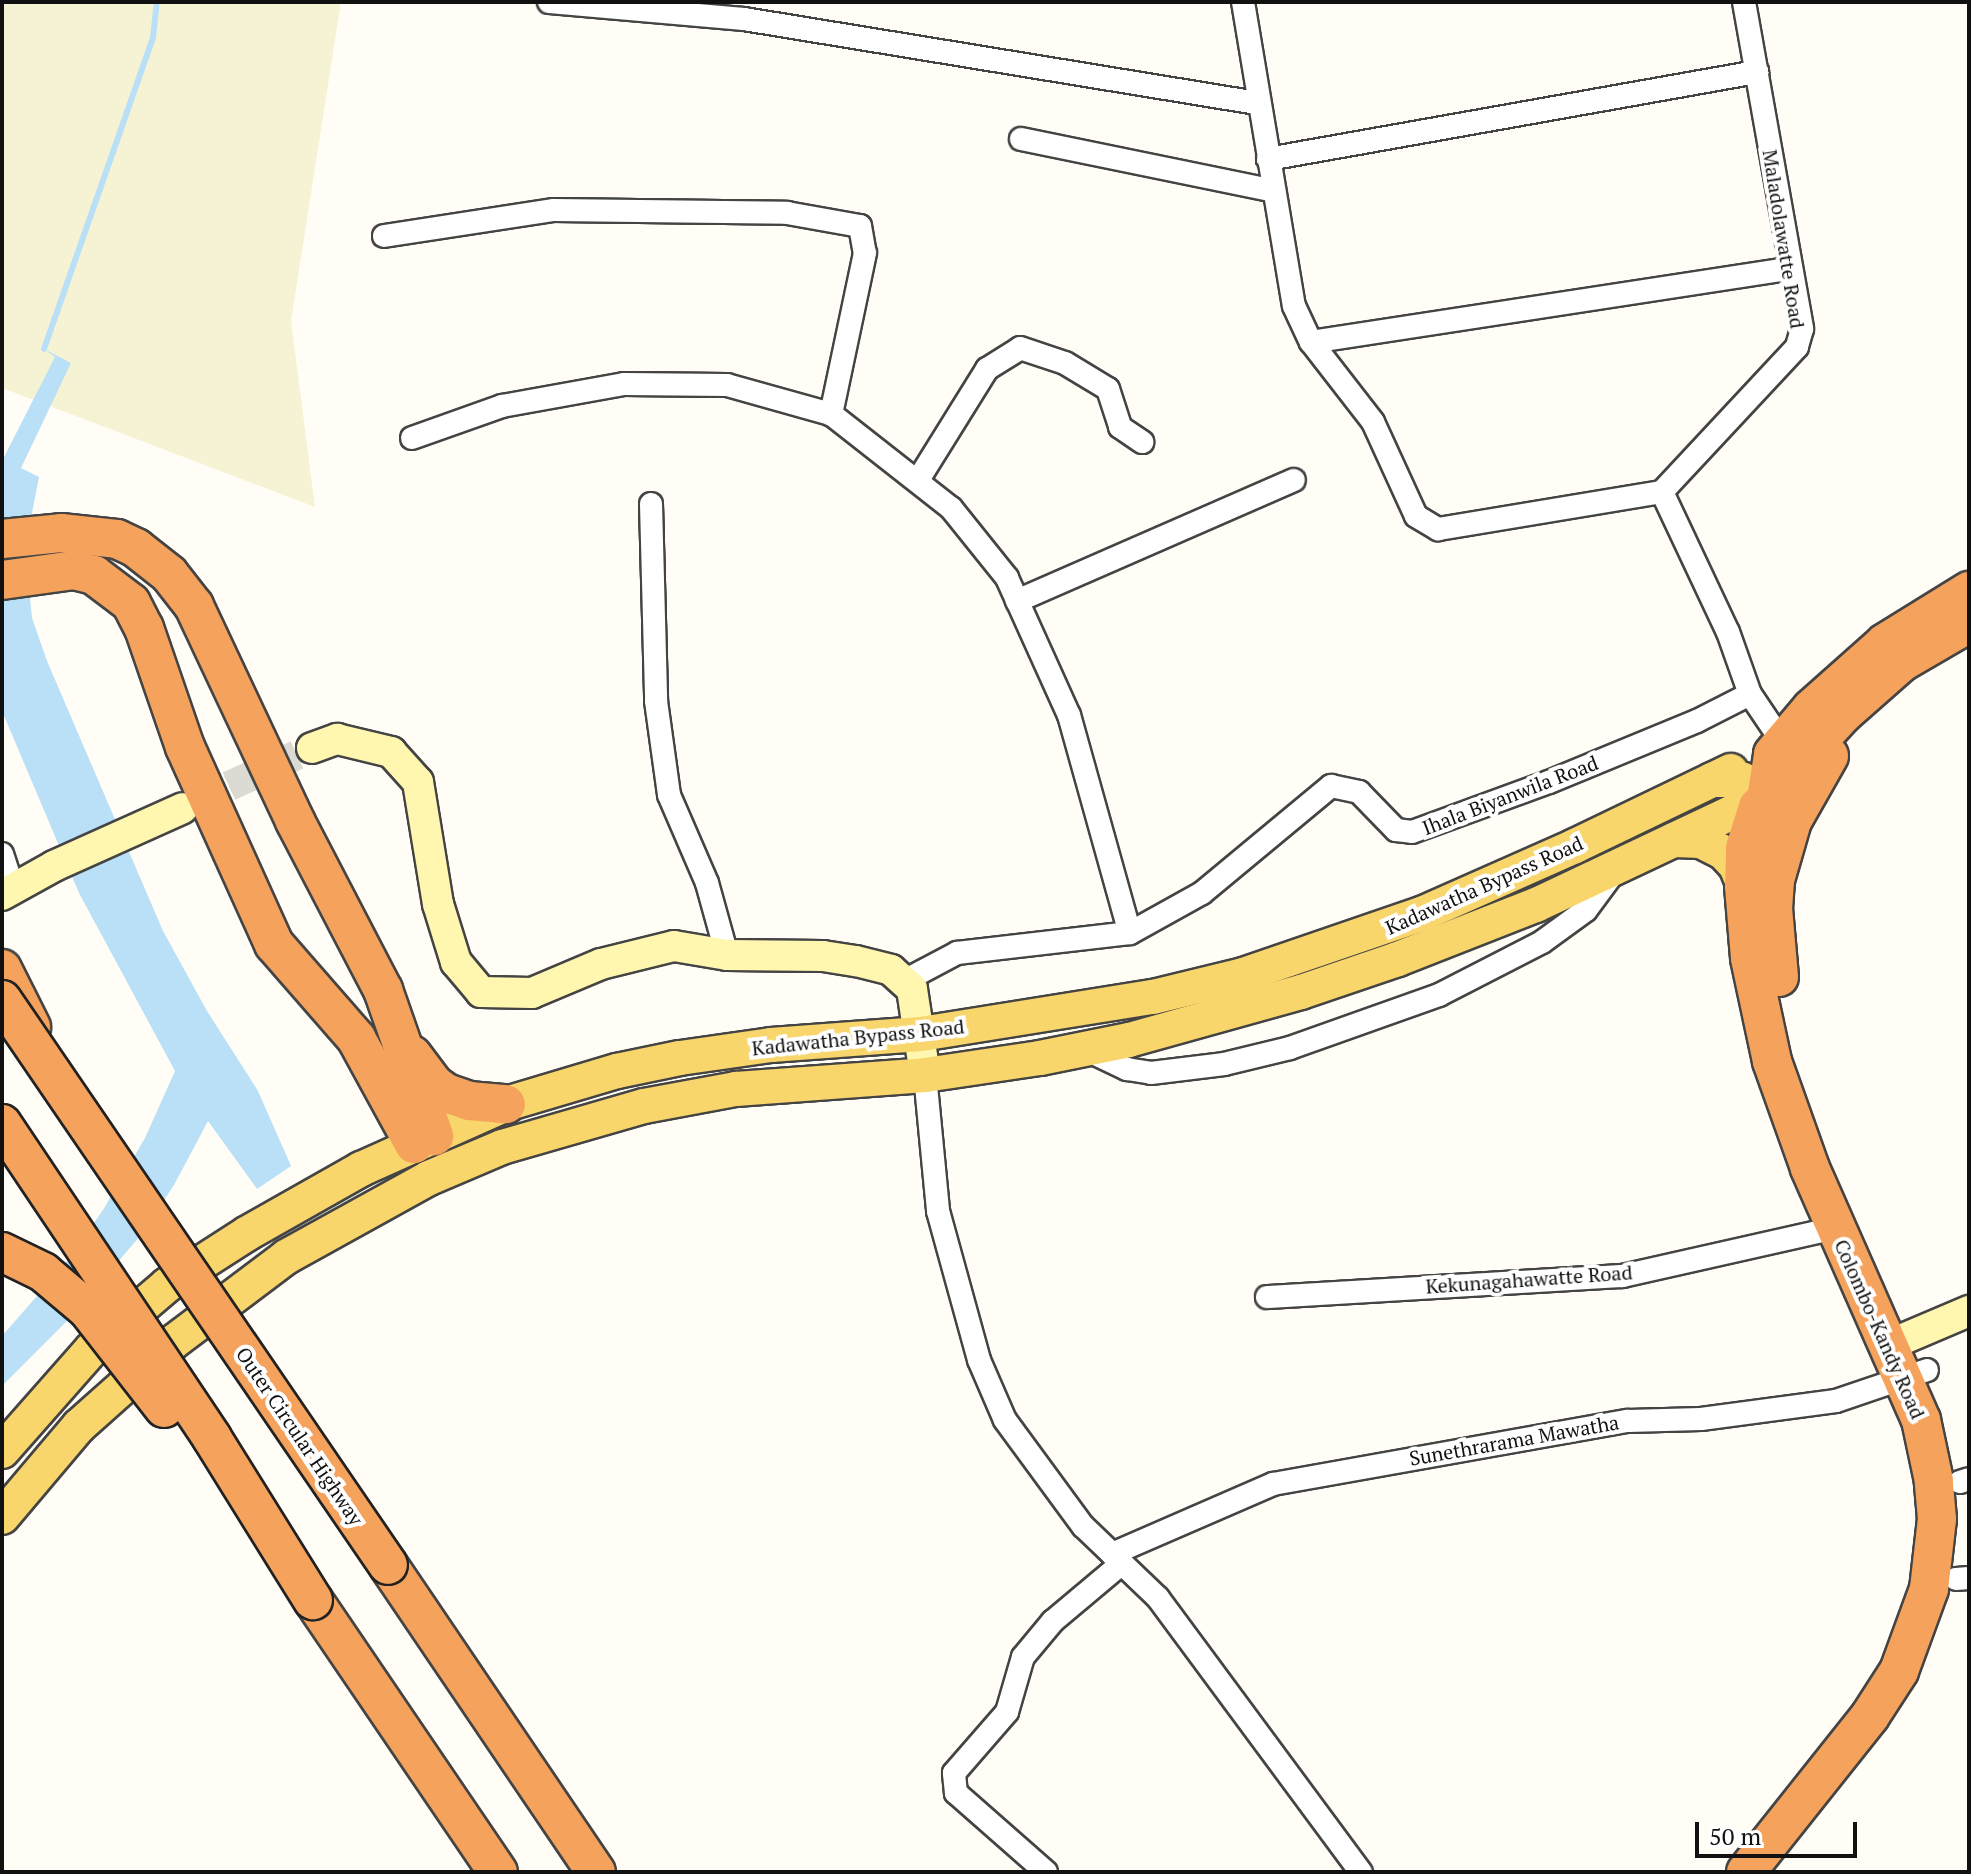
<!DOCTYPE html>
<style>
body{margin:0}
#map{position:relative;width:1971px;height:1874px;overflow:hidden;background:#fffdf5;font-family:"PT Serif",serif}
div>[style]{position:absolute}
.farmland>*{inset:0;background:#f6f3d4}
.water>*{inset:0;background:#b9e0f7}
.stream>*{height:6px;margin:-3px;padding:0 3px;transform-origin:3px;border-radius:3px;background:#b9e0f7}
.secondary-tunnel>*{height:30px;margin-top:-15px;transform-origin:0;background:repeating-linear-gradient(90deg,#dbdad3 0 30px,transparent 0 45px)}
.roads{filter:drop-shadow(2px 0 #444) drop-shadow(-2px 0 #444) drop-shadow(0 2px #444) drop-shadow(0 -2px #444)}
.street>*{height:22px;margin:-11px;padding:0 11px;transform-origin:11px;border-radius:11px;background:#fff}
.secondary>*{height:30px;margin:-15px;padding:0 15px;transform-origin:15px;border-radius:15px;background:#fff6b0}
.primary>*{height:34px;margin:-17px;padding:0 17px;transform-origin:17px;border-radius:17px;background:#f9d66b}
.highway>*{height:38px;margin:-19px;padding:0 19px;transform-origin:19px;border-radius:19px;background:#f5a25d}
.bridges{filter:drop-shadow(2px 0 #222) drop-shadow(-2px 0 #222) drop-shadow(0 2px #222) drop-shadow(0 -2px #222)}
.highway-bridge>*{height:38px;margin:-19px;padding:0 19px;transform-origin:19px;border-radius:19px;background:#f5a25d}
span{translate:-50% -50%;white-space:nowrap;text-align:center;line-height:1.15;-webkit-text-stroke:8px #fff;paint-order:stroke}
.street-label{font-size:20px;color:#111}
.frame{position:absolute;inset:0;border:4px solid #111;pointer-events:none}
.scale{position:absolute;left:1695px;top:1822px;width:162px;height:36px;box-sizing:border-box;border:4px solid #111;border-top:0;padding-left:10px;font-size:24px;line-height:28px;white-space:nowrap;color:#111;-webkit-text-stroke:6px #fff;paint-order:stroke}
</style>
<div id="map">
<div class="farmland">
<div style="clip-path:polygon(2px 2px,341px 2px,291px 321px,315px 507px,2px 388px)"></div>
</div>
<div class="water">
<div style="clip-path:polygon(44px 349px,71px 363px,21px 468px,39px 477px,25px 549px,32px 618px,47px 661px,163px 931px,207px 1011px,258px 1091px,291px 1166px,257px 1189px,208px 1121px,174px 1185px,140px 1236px,70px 1318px,2px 1386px,2px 1336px,65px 1264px,103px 1210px,145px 1138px,175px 1071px,79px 893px,2px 711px,2px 461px,55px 357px)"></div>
</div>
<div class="stream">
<div style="left:44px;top:349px;width:330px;rotate:-70.7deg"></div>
<div style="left:153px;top:38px;width:36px;rotate:-84deg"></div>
</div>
<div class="secondary-tunnel">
<div style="left:188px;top:805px;width:136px;rotate:-24.7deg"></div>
</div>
<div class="roads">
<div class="street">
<div style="left:549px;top:2px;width:196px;rotate:5deg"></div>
<div style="left:744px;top:19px;width:520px;rotate:9.3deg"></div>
<div style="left:1243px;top:2px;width:308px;rotate:80.5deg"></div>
<div style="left:1294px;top:306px;width:40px;rotate:65deg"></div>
<div style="left:1311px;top:342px;width:101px;rotate:52.2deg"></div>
<div style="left:1373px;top:422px;width:103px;rotate:65.4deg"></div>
<div style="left:1416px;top:516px;width:26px;rotate:31deg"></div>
<div style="left:1438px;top:529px;width:227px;rotate:-9.4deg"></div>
<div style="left:1744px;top:2px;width:332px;rotate:79.9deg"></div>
<div style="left:1802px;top:329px;width:19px;rotate:106deg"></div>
<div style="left:1797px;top:347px;width:198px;rotate:133deg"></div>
<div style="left:1662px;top:492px;width:155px;rotate:64.8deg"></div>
<div style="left:1728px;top:632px;width:66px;rotate:70.5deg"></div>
<div style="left:1021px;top:139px;width:258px;rotate:11.6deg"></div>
<div style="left:1268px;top:159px;width:497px;rotate:-10.1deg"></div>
<div style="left:384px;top:236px;width:172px;rotate:-8.7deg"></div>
<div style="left:554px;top:210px;width:233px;rotate:0.7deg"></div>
<div style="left:787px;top:213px;width:74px;rotate:10.1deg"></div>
<div style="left:860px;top:226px;width:27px;rotate:80deg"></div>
<div style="left:865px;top:253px;width:165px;rotate:101.9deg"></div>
<div style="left:1311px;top:342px;width:485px;rotate:-8.7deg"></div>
<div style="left:412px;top:438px;width:96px;rotate:-19.6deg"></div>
<div style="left:502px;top:406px;width:124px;rotate:-10.2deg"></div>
<div style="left:624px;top:384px;width:103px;rotate:0.6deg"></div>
<div style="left:727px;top:385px;width:108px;rotate:15.6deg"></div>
<div style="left:831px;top:414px;width:152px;rotate:38.1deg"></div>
<div style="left:951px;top:508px;width:90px;rotate:51.3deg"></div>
<div style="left:1007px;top:578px;width:150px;rotate:65.7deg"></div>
<div style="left:1069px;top:715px;width:226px;rotate:74.4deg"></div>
<div style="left:918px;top:480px;width:131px;rotate:-58.1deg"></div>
<div style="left:987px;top:369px;width:39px;rotate:-32deg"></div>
<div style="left:1020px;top:348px;width:47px;rotate:18.4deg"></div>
<div style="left:1065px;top:363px;width:50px;rotate:31.2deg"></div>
<div style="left:1108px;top:389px;width:40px;rotate:72deg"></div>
<div style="left:1120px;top:427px;width:27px;rotate:34deg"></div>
<div style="left:651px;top:504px;width:197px;rotate:88.5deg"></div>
<div style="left:656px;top:701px;width:95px;rotate:82.1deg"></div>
<div style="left:669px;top:795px;width:96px;rotate:66.6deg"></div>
<div style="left:707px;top:883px;width:75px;rotate:74.5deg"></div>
<div style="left:1017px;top:601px;width:302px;rotate:-23.6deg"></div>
<div style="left:2px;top:854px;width:36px;rotate:72deg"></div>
<div style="left:906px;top:980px;width:58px;rotate:-27.9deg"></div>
<div style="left:957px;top:953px;width:174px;rotate:-6.6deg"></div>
<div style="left:1130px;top:933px;width:82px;rotate:-29.1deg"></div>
<div style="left:1202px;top:893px;width:168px;rotate:-39.7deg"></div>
<div style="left:1331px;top:786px;width:29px;rotate:12deg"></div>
<div style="left:1359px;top:792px;width:53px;rotate:45.8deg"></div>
<div style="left:1396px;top:830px;width:16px;rotate:7deg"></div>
<div style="left:1412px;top:832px;width:146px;rotate:-20.1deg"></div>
<div style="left:1549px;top:782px;width:160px;rotate:-22.4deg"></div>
<div style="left:1697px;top:721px;width:59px;rotate:-27deg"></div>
<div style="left:1750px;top:694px;width:55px;rotate:56deg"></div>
<div style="left:1085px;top:1049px;width:47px;rotate:25.5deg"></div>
<div style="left:1127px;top:1069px;width:24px;rotate:9deg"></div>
<div style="left:1151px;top:1073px;width:74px;rotate:-7deg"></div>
<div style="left:1224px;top:1064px;width:68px;rotate:-13.6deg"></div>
<div style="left:1290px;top:1048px;width:158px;rotate:-19.6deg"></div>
<div style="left:1439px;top:995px;width:116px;rotate:-27.2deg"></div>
<div style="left:1542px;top:942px;width:54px;rotate:-36deg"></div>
<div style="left:1586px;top:910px;width:52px;rotate:-53.6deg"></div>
<div style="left:925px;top:1075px;width:137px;rotate:84.5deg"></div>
<div style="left:938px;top:1211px;width:155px;rotate:74.6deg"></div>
<div style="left:979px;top:1360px;width:65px;rotate:66.6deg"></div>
<div style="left:1005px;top:1420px;width:132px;rotate:53.7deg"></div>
<div style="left:1083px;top:1526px;width:104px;rotate:43.8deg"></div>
<div style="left:1158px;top:1598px;width:341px;rotate:53.5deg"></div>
<div style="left:1267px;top:1297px;width:356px;rotate:-3.4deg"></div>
<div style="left:1622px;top:1276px;width:218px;rotate:-12.7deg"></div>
<div style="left:1960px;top:1482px;width:9px;rotate:-18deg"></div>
<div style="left:1112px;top:1554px;width:176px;rotate:-23.5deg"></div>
<div style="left:1273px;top:1484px;width:361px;rotate:-10.1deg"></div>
<div style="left:1628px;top:1421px;width:73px;rotate:-1.6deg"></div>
<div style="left:1701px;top:1419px;width:136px;rotate:-7.6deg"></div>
<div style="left:1836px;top:1401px;width:96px;rotate:-18.8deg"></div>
<div style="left:1956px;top:1579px;width:13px;rotate:-4deg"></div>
<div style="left:1046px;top:1872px;width:120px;rotate:-138.7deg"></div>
<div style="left:956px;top:1793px;width:20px;rotate:-96deg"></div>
<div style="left:954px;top:1773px;width:81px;rotate:-49deg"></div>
<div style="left:1007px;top:1712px;width:57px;rotate:-73.8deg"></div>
<div style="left:1023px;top:1657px;width:47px;rotate:-50.2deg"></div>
<div style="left:1053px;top:1621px;width:90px;rotate:-40deg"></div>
</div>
<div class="secondary">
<div style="left:312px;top:748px;width:27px;rotate:-20deg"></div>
<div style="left:337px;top:739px;width:56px;rotate:13.5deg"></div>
<div style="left:391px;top:752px;width:40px;rotate:48deg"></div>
<div style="left:418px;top:782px;width:124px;rotate:80.7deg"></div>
<div style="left:438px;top:904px;width:61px;rotate:72.8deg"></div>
<div style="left:456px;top:962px;width:39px;rotate:50deg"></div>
<div style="left:481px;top:992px;width:51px;rotate:1.1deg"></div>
<div style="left:532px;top:993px;width:75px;rotate:-22.8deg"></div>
<div style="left:601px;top:964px;width:75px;rotate:-13.9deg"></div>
<div style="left:674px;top:946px;width:54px;rotate:9.6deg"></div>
<div style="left:727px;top:955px;width:96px;rotate:0.6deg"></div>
<div style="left:823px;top:956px;width:33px;rotate:9deg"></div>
<div style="left:856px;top:961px;width:36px;rotate:14deg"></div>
<div style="left:891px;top:970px;width:28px;rotate:42deg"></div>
<div style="left:912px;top:989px;width:87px;rotate:81.4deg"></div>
<div style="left:2px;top:895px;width:60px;rotate:-29.1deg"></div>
<div style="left:54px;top:866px;width:141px;rotate:-24.2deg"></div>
<div style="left:1889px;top:1345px;width:87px;rotate:-23deg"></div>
</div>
<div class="primary">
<div style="left:1674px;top:840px;width:27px;rotate:2deg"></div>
<div style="left:1701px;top:841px;width:25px;rotate:27deg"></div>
<div style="left:1723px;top:852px;width:19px;rotate:47deg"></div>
<div style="left:1736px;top:866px;width:22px;rotate:68deg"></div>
<div style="left:2px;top:1451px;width:135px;rotate:-48.6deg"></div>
<div style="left:91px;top:1350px;width:100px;rotate:-40.5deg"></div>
<div style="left:167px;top:1285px;width:96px;rotate:-32.7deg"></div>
<div style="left:248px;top:1233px;width:130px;rotate:-29.5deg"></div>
<div style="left:361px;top:1169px;width:159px;rotate:-24.1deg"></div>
<div style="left:506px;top:1104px;width:116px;rotate:-16.6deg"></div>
<div style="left:617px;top:1071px;width:64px;rotate:-11.7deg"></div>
<div style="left:680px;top:1058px;width:92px;rotate:-8.1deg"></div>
<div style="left:771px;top:1045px;width:150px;rotate:-4.2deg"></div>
<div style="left:921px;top:1034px;width:235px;rotate:-9.1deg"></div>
<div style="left:1153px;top:997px;width:93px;rotate:-13.7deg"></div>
<div style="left:1243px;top:975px;width:191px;rotate:-18.9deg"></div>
<div style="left:1424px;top:913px;width:165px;rotate:-23.9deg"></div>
<div style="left:1575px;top:846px;width:173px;rotate:-25.7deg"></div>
<div style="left:2px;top:1517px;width:119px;rotate:-49.8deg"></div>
<div style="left:79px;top:1426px;width:125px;rotate:-41.7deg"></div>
<div style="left:172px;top:1343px;width:143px;rotate:-37deg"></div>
<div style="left:286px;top:1257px;width:163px;rotate:-28.9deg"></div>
<div style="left:429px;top:1178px;width:79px;rotate:-23deg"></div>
<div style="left:502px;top:1147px;width:148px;rotate:-16.1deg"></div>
<div style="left:644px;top:1106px;width:94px;rotate:-10.5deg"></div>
<div style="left:736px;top:1089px;width:190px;rotate:-4.2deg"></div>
<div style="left:925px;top:1075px;width:116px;rotate:-8.4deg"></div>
<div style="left:1040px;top:1058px;width:91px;rotate:-11.4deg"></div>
<div style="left:1129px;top:1040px;width:179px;rotate:-15.6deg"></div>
<div style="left:1301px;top:992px;width:102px;rotate:-18.8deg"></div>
<div style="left:1398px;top:959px;width:148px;rotate:-21.4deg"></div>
<div style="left:1536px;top:905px;width:255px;rotate:-25.3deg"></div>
<div style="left:1767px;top:796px;width:29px;rotate:-146deg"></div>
<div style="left:1743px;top:780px;width:31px;rotate:180deg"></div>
</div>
<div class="highway">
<div style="left:2px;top:539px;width:59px;rotate:-5.8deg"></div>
<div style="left:61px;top:533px;width:56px;rotate:6.1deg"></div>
<div style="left:117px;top:539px;width:21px;rotate:25deg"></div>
<div style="left:136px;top:548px;width:42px;rotate:38.2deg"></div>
<div style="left:169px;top:574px;width:41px;rotate:52deg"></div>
<div style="left:194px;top:606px;width:238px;rotate:64.8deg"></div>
<div style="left:295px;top:821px;width:191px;rotate:62.5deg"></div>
<div style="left:383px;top:990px;width:155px;rotate:70.7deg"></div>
<div style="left:2px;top:580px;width:73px;rotate:-7.9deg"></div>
<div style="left:74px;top:570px;width:21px;rotate:14deg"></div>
<div style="left:94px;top:575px;width:46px;rotate:37.1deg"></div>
<div style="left:131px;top:603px;width:28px;rotate:63deg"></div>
<div style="left:144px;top:628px;width:126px;rotate:71deg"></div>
<div style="left:185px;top:747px;width:216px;rotate:65.7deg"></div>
<div style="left:274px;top:944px;width:125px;rotate:48.9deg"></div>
<div style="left:356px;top:1038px;width:121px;rotate:61.3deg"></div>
<div style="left:1767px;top:793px;width:39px;rotate:-81deg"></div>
<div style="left:1773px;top:754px;width:59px;rotate:-49.8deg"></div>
<div style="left:1811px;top:709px;width:99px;rotate:-41.7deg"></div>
<div style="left:1885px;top:643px;width:99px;rotate:-31.8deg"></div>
<div style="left:2px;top:969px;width:65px;rotate:63.4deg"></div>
<div style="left:1779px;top:977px;width:68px;rotate:-95deg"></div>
<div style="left:1773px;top:909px;width:29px;rotate:-86deg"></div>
<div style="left:1775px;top:880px;width:61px;rotate:-73.9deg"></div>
<div style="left:1792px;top:821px;width:75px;rotate:-60.4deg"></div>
<div style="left:412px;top:1055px;width:38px;rotate:53deg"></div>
<div style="left:435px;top:1085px;width:14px;rotate:36deg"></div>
<div style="left:446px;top:1093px;width:24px;rotate:19deg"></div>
<div style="left:469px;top:1101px;width:37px;rotate:5deg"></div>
<div style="left:388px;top:1565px;width:371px;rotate:55.9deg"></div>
<div style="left:313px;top:1600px;width:329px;rotate:55.8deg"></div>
<div style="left:1746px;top:1872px;width:199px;rotate:-51.5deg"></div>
<div style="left:1870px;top:1716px;width:54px;rotate:-57.2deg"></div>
<div style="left:1899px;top:1671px;width:87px;rotate:-69.9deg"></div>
<div style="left:1929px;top:1589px;width:70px;rotate:-83.5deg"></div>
<div style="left:1937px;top:1519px;width:38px;rotate:-95deg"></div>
<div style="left:1934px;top:1481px;width:62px;rotate:-102deg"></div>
<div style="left:1921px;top:1420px;width:275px;rotate:-113.8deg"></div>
<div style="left:1810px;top:1168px;width:114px;rotate:-109.6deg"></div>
<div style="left:1772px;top:1061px;width:105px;rotate:-102.1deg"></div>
<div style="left:1750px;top:958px;width:72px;rotate:-94.8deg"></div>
<div style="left:1744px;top:886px;width:38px;rotate:-88deg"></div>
<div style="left:1745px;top:848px;width:43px;rotate:-72.4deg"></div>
<div style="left:1758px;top:807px;width:126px;rotate:-47.6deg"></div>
<div style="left:1843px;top:714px;width:79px;rotate:-41.4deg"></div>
<div style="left:1902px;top:662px;width:78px;rotate:-30.2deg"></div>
</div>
</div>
<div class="bridges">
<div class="highway-bridge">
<div style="left:2px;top:1000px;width:684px;rotate:55.66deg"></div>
<div style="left:2px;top:1124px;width:378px;rotate:56.2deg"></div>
<div style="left:212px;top:1438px;width:191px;rotate:58.1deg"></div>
<div style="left:2px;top:1252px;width:46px;rotate:26deg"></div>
<div style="left:43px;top:1272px;width:59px;rotate:40.2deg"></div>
<div style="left:88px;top:1310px;width:124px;rotate:52.2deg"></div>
</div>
</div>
<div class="street-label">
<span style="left:1784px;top:239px;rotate:81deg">Maladolawatte Road</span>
<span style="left:1510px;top:795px;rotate:-21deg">Ihala Biyanwila Road</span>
<span style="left:1484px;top:885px;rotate:-24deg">Kadawatha Bypass Road</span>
<span style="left:858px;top:1037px;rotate:-6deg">Kadawatha Bypass Road</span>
<span style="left:1529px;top:1279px;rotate:-4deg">Kekunagahawatte Road</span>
<span style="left:1880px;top:1329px;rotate:66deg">Colombo-Kandy Road</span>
<span style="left:300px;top:1436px;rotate:56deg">Outer Circular Highway</span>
<span style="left:1514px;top:1440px;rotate:-10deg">Sunethrarama Mawatha</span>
</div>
<div class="frame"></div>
<div class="scale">50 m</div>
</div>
